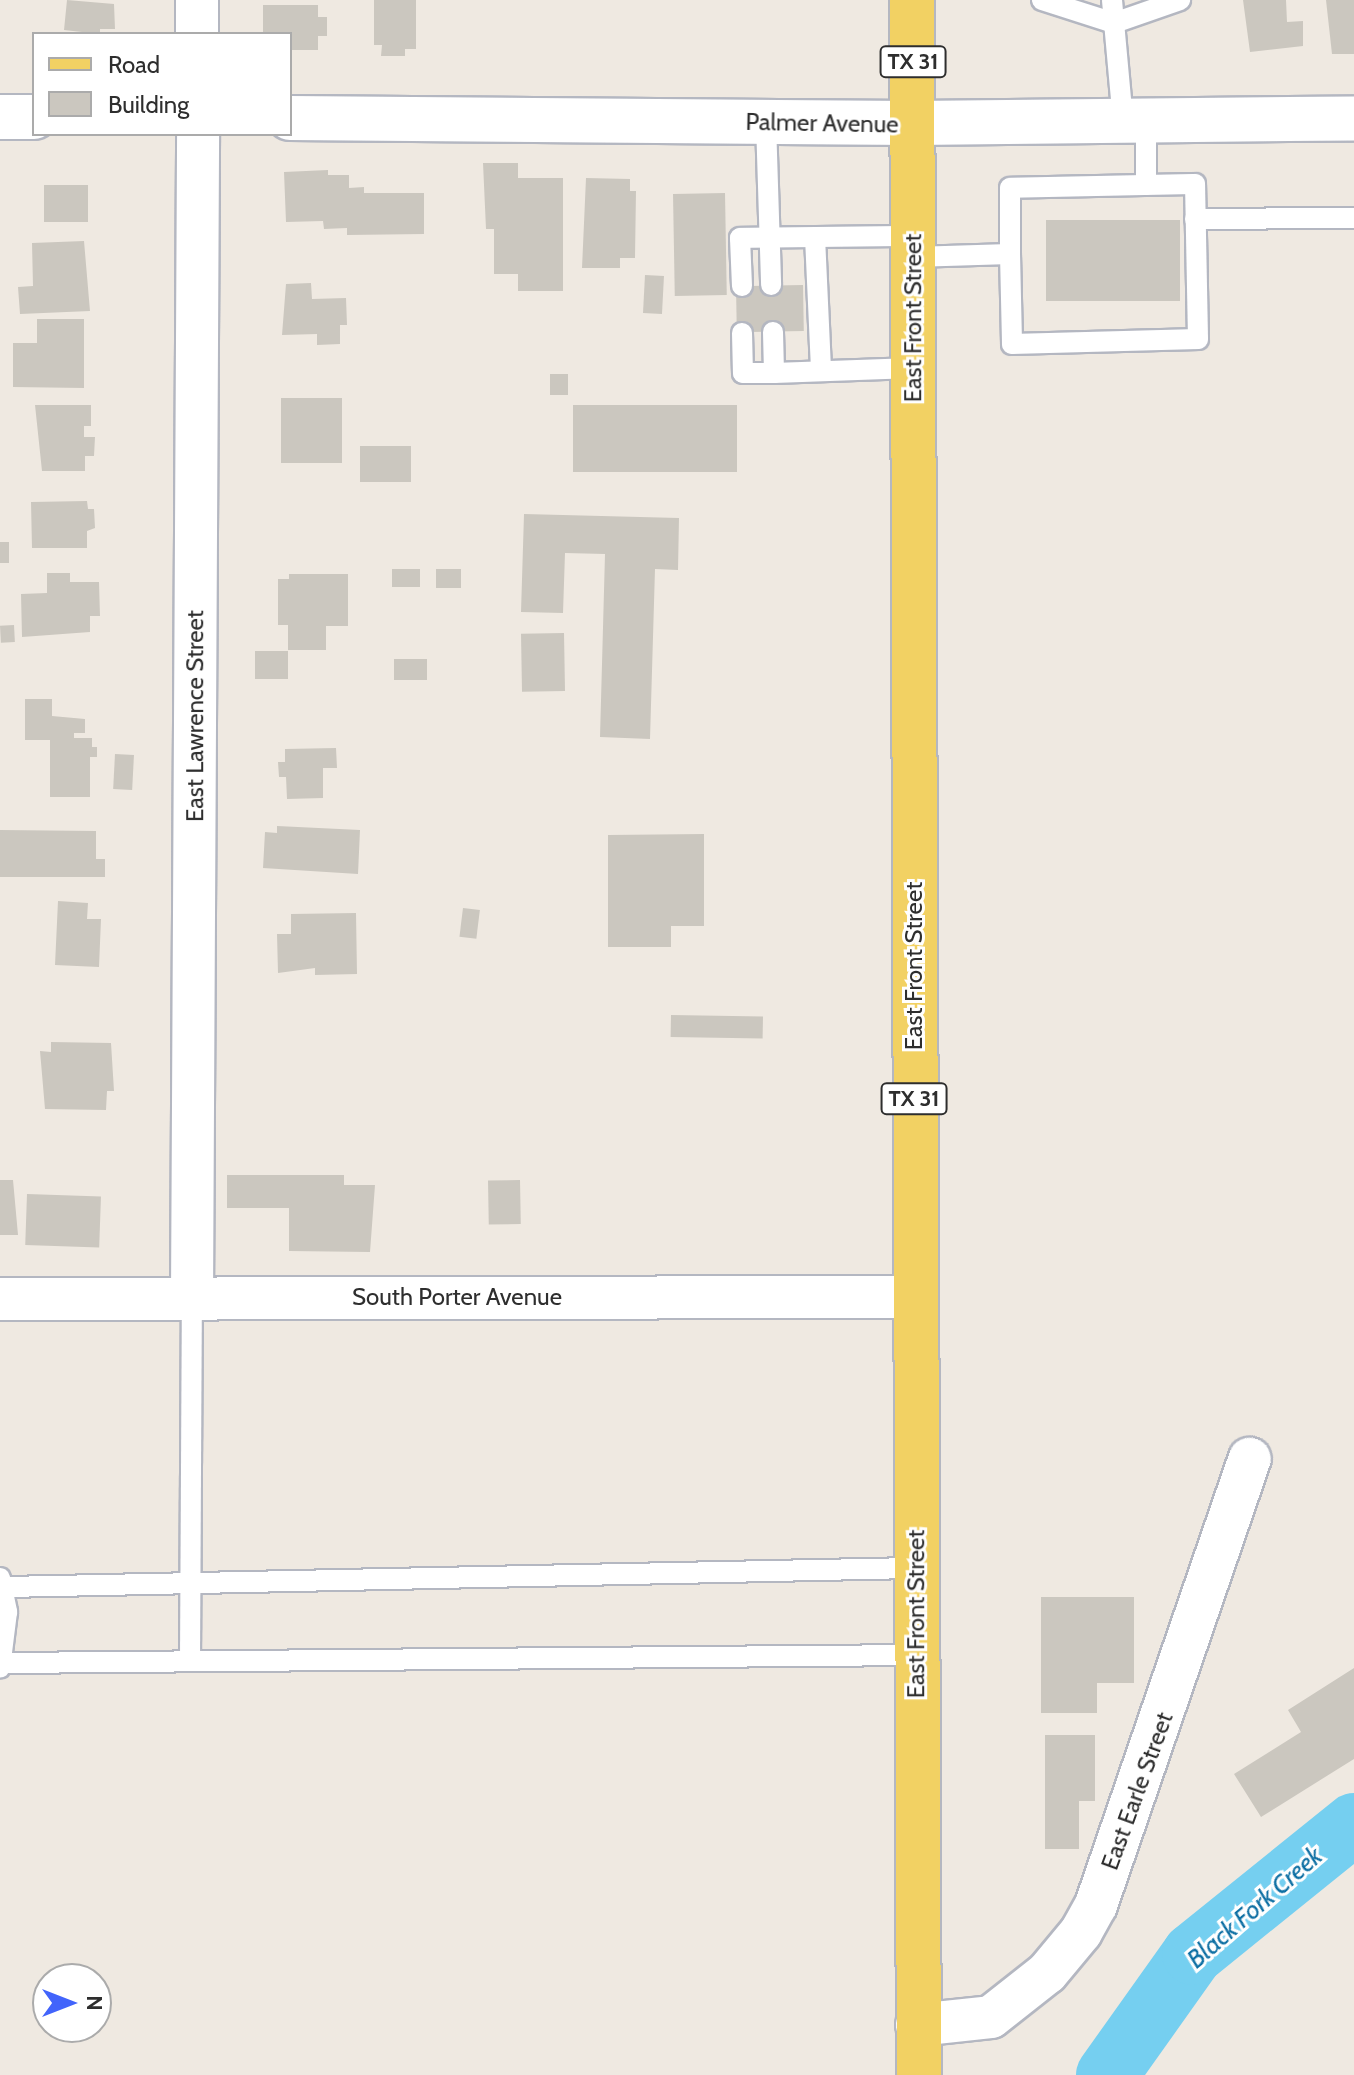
<!DOCTYPE html>
<style>
body{margin:0}
#map{position:relative;width:1354px;height:2075px;overflow:hidden;background:#efe9e1;font-family:Cabin,sans-serif}
div>[style]{position:absolute}
.river>*{height:62px;margin:-31px;padding:0 31px;transform-origin:31px;border-radius:31px;background:#75cff0}
.building>*{inset:0;background:#cbc7bf;transform-origin:0 0}
.roads{filter:drop-shadow(2px 0 #b4b7c1) drop-shadow(-2px 0 #b4b7c1) drop-shadow(0 2px #b4b7c1) drop-shadow(0 -2px #b4b7c1)}
.service>*{height:20px;margin:-10px;padding:0 10px;transform-origin:10px;border-radius:10px;background:#fff}
.minor>*{height:42px;margin:-21px;padding:0 21px;transform-origin:21px;border-radius:21px;background:#fff}
.tertiary>*{height:44px;margin:-22px;padding:0 22px;transform-origin:22px;border-radius:22px;background:#fff}
.primary>*{height:44px;margin:-22px;padding:0 22px;transform-origin:22px;border-radius:22px;background:#f2d163}
span{translate:-50% -50%;white-space:nowrap;text-align:center;line-height:1.15;-webkit-text-stroke:6px #fff;paint-order:stroke}
.shield-label span{padding:2px 6px;background:#fff;border:2px solid;border-radius:6px;-webkit-text-stroke-width:0}
.shield-label{font-size:22px;color:#2e2e2e;font-weight:700}
.street-label{font-size:24px;color:#2e2e2e}
.water-label{font-size:26px;color:#0d6fa3;font-style:italic}
.legend{position:absolute;left:32px;top:32px;width:260px;height:104px;box-sizing:border-box;background:#fff;border:2px solid #ababab;margin:0;padding:10px 14px;list-style:none;font-size:24px;color:#2e2e2e}
.legend li{display:flex;align-items:center;gap:16px;height:40px}
.legend b{width:40px;border:2px solid #ababab}
.north{position:absolute;left:32px;top:1963px;width:80px;height:80px;box-sizing:border-box;background:#fff;border:2px solid #ababab;border-radius:50%;rotate:90deg;font-size:22px;font-weight:700;line-height:32px;text-align:center;color:#2e2e2e}
.north::after{content:'';display:block;margin:auto;width:28px;height:36px;background:#4264fb;clip-path:polygon(50% 0,100% 100%,50% 72%,0 100%)}
</style>
<div id="map">
<div class="river">
<div style="left:1107px;top:2075px;width:148px;rotate:-54.6deg"></div>
<div style="left:1193px;top:1954px;width:207px;rotate:-38.9deg"></div>
</div>
<div class="building">
<div style="clip-path:polygon(67px 0,114px 4px,115px 29px,100px 29px,100px 34px,64px 30px)"></div>
<div style="clip-path:polygon(374px 0,416px 0,416px 49px,405px 49px,405px 56px,381px 56px,382px 45px,374px 45px)"></div>
<div style="clip-path:polygon(1243px 0,1286px 0,1287px 22px,1303px 21px,1303px 46px,1250px 52px)"></div>
<div style="clip-path:polygon(1326px 0,1354px 0,1354px 54px,1332px 54px)"></div>
<div style="clip-path:polygon(263px 5px,318px 5px,318px 17px,327px 17px,327px 36px,318px 36px,318px 50px,290px 50px,290px 34px,263px 34px)"></div>
<div style="clip-path:polygon(483px 163px,518px 163px,518px 178px,563px 178px,563px 291px,518px 291px,518px 274px,494px 274px,494px 229px,486px 229px)"></div>
<div style="clip-path:polygon(328px 170px,328px 175px,349px 175px,349px 188px,364px 187px,364px 193px,424px 193px,424px 234px,347px 235px,347px 228px,324px 229px,323px 221px,286px 222px,284px 172px)"></div>
<div style="clip-path:polygon(586px 178px,630px 179px,630px 191px,636px 191px,635px 258px,620px 258px,620px 268px,582px 268px)"></div>
<div style="left:44px;top:185px;width:44px;height:37px"></div>
<div style="left:725px;top:193px;width:102px;height:52px;rotate:89deg"></div>
<div style="left:1046px;top:220px;width:134px;height:81px"></div>
<div style="clip-path:polygon(84px 241px,90px 311px,20px 314px,18px 287px,33px 286px,32px 243px)"></div>
<div style="left:645px;top:275px;width:19px;height:38px;rotate:3deg"></div>
<div style="clip-path:polygon(311px 283px,312px 299px,346px 298px,347px 325px,340px 325px,340px 344px,317px 345px,317px 334px,282px 335px,286px 284px)"></div>
<div style="left:803px;top:285px;width:46px;height:67px;rotate:89deg"></div>
<div style="clip-path:polygon(37px 319px,84px 319px,84px 388px,13px 387px,13px 343px,37px 343px)"></div>
<div style="left:550px;top:374px;width:18px;height:21px"></div>
<div style="left:281px;top:398px;width:61px;height:65px"></div>
<div style="clip-path:polygon(35px 405px,91px 405px,91px 426px,84px 426px,84px 437px,95px 437px,94px 456px,85px 456px,85px 471px,42px 471px)"></div>
<div style="left:573px;top:405px;width:164px;height:67px"></div>
<div style="left:360px;top:446px;width:51px;height:36px"></div>
<div style="clip-path:polygon(87px 501px,88px 509px,94px 509px,95px 528px,87px 531px,87px 548px,32px 548px,31px 502px)"></div>
<div style="clip-path:polygon(524px 514px,679px 518px,678px 570px,655px 569px,650px 739px,600px 737px,605px 554px,565px 553px,563px 613px,521px 612px)"></div>
<div style="left:0;top:542px;width:9px;height:21px"></div>
<div style="left:392px;top:569px;width:28px;height:18px"></div>
<div style="left:436px;top:569px;width:25px;height:19px"></div>
<div style="clip-path:polygon(47px 573px,70px 573px,70px 582px,99px 582px,100px 616px,90px 616px,90px 632px,22px 637px,21px 594px,47px 593px)"></div>
<div style="clip-path:polygon(289px 574px,348px 574px,348px 626px,326px 626px,326px 650px,288px 650px,288px 625px,278px 625px,278px 579px,289px 579px)"></div>
<div style="left:14px;top:625px;width:17px;height:14px;rotate:87deg"></div>
<div style="left:564px;top:633px;width:58px;height:43px;rotate:89deg"></div>
<div style="left:255px;top:651px;width:33px;height:28px"></div>
<div style="left:394px;top:659px;width:33px;height:21px"></div>
<div style="clip-path:polygon(25px 699px,52px 699px,52px 716px,85px 719px,85px 733px,74px 733px,74px 738px,92px 738px,92px 747px,97px 747px,97px 757px,90px 757px,90px 797px,50px 797px,50px 740px,25px 740px)"></div>
<div style="clip-path:polygon(336px 748px,337px 768px,323px 768px,323px 798px,287px 799px,286px 777px,279px 777px,278px 762px,285px 762px,285px 749px)"></div>
<div style="left:115px;top:754px;width:19px;height:35px;rotate:3deg"></div>
<div style="clip-path:polygon(277px 826px,360px 830px,358px 874px,263px 868px,265px 832px,277px 833px)"></div>
<div style="clip-path:polygon(0 830px,96px 831px,96px 859px,105px 859px,105px 877px,0 877px)"></div>
<div style="clip-path:polygon(704px 834px,704px 926px,671px 926px,671px 947px,608px 947px,608px 835px)"></div>
<div style="clip-path:polygon(58px 901px,88px 903px,87px 919px,101px 919px,99px 967px,55px 965px)"></div>
<div style="left:463px;top:908px;width:17px;height:29px;rotate:7deg"></div>
<div style="clip-path:polygon(356px 913px,357px 974px,315px 975px,315px 968px,278px 973px,277px 934px,291px 934px,291px 914px)"></div>
<div style="left:671px;top:1015px;width:92px;height:22px;rotate:1deg"></div>
<div style="clip-path:polygon(51px 1042px,111px 1043px,114px 1091px,107px 1091px,106px 1110px,45px 1109px,40px 1051px,51px 1052px)"></div>
<div style="clip-path:polygon(227px 1175px,344px 1175px,344px 1185px,375px 1185px,370px 1252px,289px 1251px,289px 1208px,227px 1208px)"></div>
<div style="clip-path:polygon(0 1180px,13px 1180px,18px 1235px,0 1235px)"></div>
<div style="left:520px;top:1180px;width:44px;height:32px;rotate:89deg"></div>
<div style="left:27px;top:1194px;width:74px;height:51px;rotate:2deg"></div>
<div style="clip-path:polygon(1041px 1597px,1134px 1597px,1134px 1683px,1097px 1683px,1097px 1713px,1041px 1713px)"></div>
<div style="clip-path:polygon(1354px 1668px,1354px 1759px,1261px 1817px,1234px 1774px,1301px 1732px,1288px 1710px)"></div>
<div style="clip-path:polygon(1045px 1735px,1095px 1735px,1095px 1801px,1079px 1801px,1079px 1849px,1045px 1849px)"></div>
</div>
<div class="roads">
<div class="service">
<div style="left:1042px;top:0;width:76px;rotate:17.7deg"></div>
<div style="left:1114px;top:23px;width:23px;rotate:-95deg"></div>
<div style="left:1123px;top:121px;width:98px;rotate:-95.2deg"></div>
<div style="left:1114px;top:23px;width:70px;rotate:-19.2deg"></div>
<div style="left:1146px;top:121px;width:64px;rotate:90deg"></div>
<div style="left:766px;top:122px;width:163px;rotate:88.2deg"></div>
<div style="left:1195px;top:219px;width:159px;rotate:-0.4deg"></div>
<div style="left:815px;top:237px;width:134px;rotate:87.4deg"></div>
<div style="left:913px;top:257px;width:97px;rotate:-1.8deg"></div>
<div style="left:1010px;top:254px;width:90px;rotate:88.7deg"></div>
<div style="left:1012px;top:344px;width:186px;rotate:-1.5deg"></div>
<div style="left:1198px;top:339px;width:155px;rotate:-91.1deg"></div>
<div style="left:1195px;top:184px;width:185px;rotate:178.8deg"></div>
<div style="left:1010px;top:188px;width:66px;rotate:90deg"></div>
<div style="left:742px;top:286px;width:48px;rotate:-92.4deg"></div>
<div style="left:740px;top:238px;width:173px;rotate:-0.7deg"></div>
<div style="left:773px;top:332px;width:41px;rotate:88.6deg"></div>
<div style="left:774px;top:373px;width:139px;rotate:-2.1deg"></div>
<div style="left:742px;top:333px;width:40px;rotate:88.6deg"></div>
<div style="left:743px;top:373px;width:31px"></div>
<div style="left:0;top:1578px;width:35px;rotate:78deg"></div>
<div style="left:7px;top:1612px;width:56px;rotate:97.1deg"></div>
<div style="left:6px;top:1587px;width:910px;rotate:-1.2deg"></div>
<div style="left:190px;top:1661px;width:364px;rotate:-89.7deg"></div>
<div style="left:3px;top:1663px;width:913px;rotate:-0.5deg"></div>
</div>
<div class="minor">
<div style="left:197px;top:0;width:34px;rotate:90deg"></div>
<div style="left:192px;top:1297px;width:1163px;rotate:-89.7deg"></div>
<div style="left:0;top:1299px;width:914px;rotate:-0.13deg"></div>
<div style="left:917px;top:2025px;width:74px;rotate:-6.2deg"></div>
<div style="left:991px;top:2017px;width:71px;rotate:-38.2deg"></div>
<div style="left:1047px;top:1973px;width:53px;rotate:-50.3deg"></div>
<div style="left:1081px;top:1932px;width:31px;rotate:-61deg"></div>
<div style="left:1096px;top:1905px;width:472px;rotate:-71deg"></div>
</div>
<div class="tertiary">
<div style="left:0;top:117px;width:34px"></div>
<div style="left:290px;top:118px;width:623px;rotate:0.46deg"></div>
<div style="left:913px;top:123px;width:441px;rotate:-0.6deg"></div>
</div>
<div class="primary">
<div style="left:912px;top:0;width:2075px;rotate:89.81deg"></div>
</div>
</div>
<div class="shield-label">
<span style="left:913px;top:62px">TX 31</span>
<span style="left:914px;top:1099px">TX 31</span>
</div>
<div class="street-label">
<span style="left:822px;top:123px;rotate:1deg">Palmer Avenue</span>
<span style="left:913px;top:318px;rotate:-90deg">East Front Street</span>
<span style="left:195px;top:716px;rotate:-90deg">East Lawrence Street</span>
<span style="left:914px;top:966px;rotate:-90deg">East Front Street</span>
<span style="left:457px;top:1297px">South Porter Avenue</span>
<span style="left:916px;top:1614px;rotate:-90deg">East Front Street</span>
<span style="left:1137px;top:1791px;rotate:-70deg">East Earle Street</span>
</div>
<div class="water-label">
<span style="left:1255px;top:1908px;rotate:-41deg">Black Fork Creek</span>
</div>
<ul class="legend">
<li><b style="height:10px;background:#f2d163"></b>Road</li>
<li><b style="height:22px;background:#cbc7bf"></b>Building</li>
</ul>
<div class="north">N</div>
</div>
